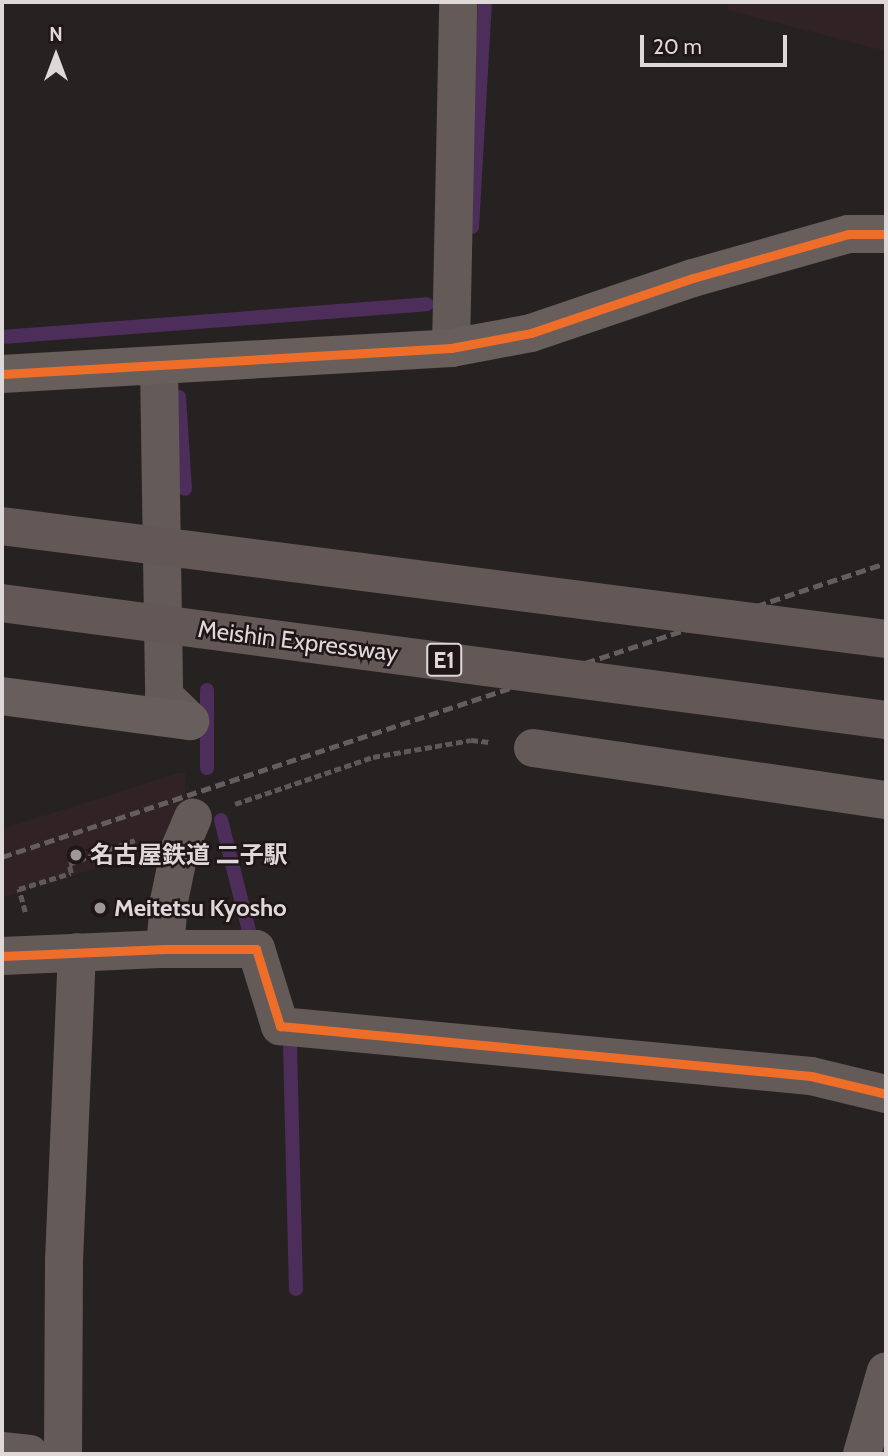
<!DOCTYPE html>
<meta charset="utf-8">
<style>
body{margin:0}
#map{position:relative;width:888px;height:1456px;overflow:hidden;background:#272222;font-family:Cabin,"Noto Sans JP",sans-serif}
div>[style]{position:absolute}
.built>*{inset:0;background:#312225}
.stream>*{height:14px;margin:-7px;padding:0 7px;transform-origin:7px;border-radius:7px;background:#4d2e5a}
.path>*{height:4.5px;margin-top:-2.25px;transform-origin:0;background:repeating-linear-gradient(90deg,#5f5958 0 7px,transparent 0 10.5px)}
.street>*{height:38px;margin:-19px;padding:0 19px;transform-origin:19px;border-radius:19px;background:#645b58}
.secondary>*{height:38px;margin:-19px;padding:0 19px;transform-origin:19px;border-radius:19px;background:#685e5b}
.rail>*{height:5px;margin-top:-2.5px;transform-origin:0;background:repeating-linear-gradient(90deg,#645e5e 0 10px,transparent 0 15px)}
.highway-bridge>*{height:38px;margin:-19px;padding:0 19px;transform-origin:19px;border-radius:19px;background:#635856}
.cycleway>*{height:9px;margin:-4.5px;padding:0 4.5px;transform-origin:4.5px;border-radius:4.5px;background:#ee6e29}
.dots>*{width:19px;height:19px;translate:-50% -50%;box-sizing:border-box;border:4px solid #201618;border-radius:50%}
span{translate:-50% -50%;white-space:nowrap;text-align:center;line-height:1.15;-webkit-text-stroke:5px #201618;paint-order:stroke}
.shield-label span{padding:2px 5px;background:#201618;border:2px solid;border-radius:5px;-webkit-text-stroke-width:0}
.shield-label{font-size:23px;color:#dfd8d9;font-weight:700}
.street-label{font-size:24px;color:#dfd8d9}
.poi-label{font-size:24px;color:#dfd8d9;font-weight:700}
.left{translate:0 -50%;text-align:left}
.frame{position:absolute;inset:0;border:4px solid #dfd8d9;pointer-events:none}
.north{position:absolute;left:21px;top:21px;width:70px;height:70px;-webkit-text-stroke:5px #201618;paint-order:stroke;rotate:0deg;font-size:19px;font-weight:700;line-height:28px;text-align:center;color:#dfd8d9}
.north::after{content:'';display:block;margin:auto;width:24px;height:32px;background:#dfd8d9;clip-path:polygon(50% 0,100% 100%,50% 72%,0 100%)}
.scale{position:absolute;left:640px;top:35px;width:147px;height:32px;box-sizing:border-box;border:4px solid #dfd8d9;border-top:0;padding-left:9px;font-size:21px;line-height:24px;white-space:nowrap;color:#dfd8d9;-webkit-text-stroke:5px #201618;paint-order:stroke}
</style>
<div id="map">
<div class="built">
<div style="clip-path:polygon(729px 2px,886px 2px,886px 51px,727px 10px)"></div>
<div style="clip-path:polygon(179px 773px,185px 773px,185px 820px,173px 844px,2px 898px,2px 829px)"></div>
</div>
<div class="stream">
<div style="left:472px;top:227px;width:225px;rotate:-86.7deg"></div>
<div style="left:2px;top:337px;width:426px;rotate:-4.4deg"></div>
<div style="left:179px;top:397px;width:92px;rotate:86.3deg"></div>
<div style="left:207px;top:768px;width:78px;rotate:-90deg"></div>
<div style="left:221px;top:820px;width:114px;rotate:75.8deg"></div>
<div style="left:290px;top:1045px;width:244px;rotate:88.6deg"></div>
</div>
<div class="path">
<div style="left:235px;top:804px;width:146px;rotate:-18.8deg"></div>
<div style="left:373px;top:757px;width:99px;rotate:-9.8deg"></div>
<div style="left:471px;top:740px;width:19px;rotate:6deg"></div>
<div style="left:25px;top:912px;width:24px;rotate:-105deg"></div>
<div style="left:19px;top:889px;width:54px;rotate:-17.1deg"></div>
<div style="left:71px;top:873px;width:9px;rotate:-103deg"></div>
<div style="left:69px;top:864px;width:70px;rotate:-20deg"></div>
</div>
<div class="street">
<div style="left:451px;top:348px;width:346px;rotate:-88.8deg"></div>
<div style="left:159px;top:366px;width:330px;rotate:89.1deg"></div>
<div style="left:164px;top:696px;width:36px;rotate:44deg"></div>
<div style="left:533px;top:748px;width:357px;rotate:8.4deg"></div>
<div style="left:165px;top:949px;width:48px;rotate:-85.2deg"></div>
<div style="left:169px;top:901px;width:54px;rotate:-78.3deg"></div>
<div style="left:180px;top:848px;width:33px;rotate:-67deg"></div>
<div style="left:2px;top:956px;width:163px;rotate:-2.5deg"></div>
<div style="left:165px;top:949px;width:91px"></div>
<div style="left:256px;top:949px;width:81px;rotate:72.7deg"></div>
<div style="left:280px;top:1026px;width:533px;rotate:5.38deg"></div>
<div style="left:811px;top:1076px;width:77px;rotate:13.5deg"></div>
<div style="left:2px;top:1451px;width:28px;rotate:6deg"></div>
<div style="left:63px;top:1454px;width:193px;rotate:-89.7deg"></div>
<div style="left:64px;top:1261px;width:309px;rotate:-87.6deg"></div>
<div style="left:862px;top:1454px;width:86px;rotate:-73.9deg"></div>
</div>
<div class="secondary">
<div style="left:2px;top:374px;width:450px;rotate:-3.3deg"></div>
<div style="left:451px;top:348px;width:81px;rotate:-10.6deg"></div>
<div style="left:531px;top:333px;width:171px;rotate:-18.8deg"></div>
<div style="left:693px;top:278px;width:162px;rotate:-15.8deg"></div>
<div style="left:849px;top:234px;width:37px"></div>
<div style="left:2px;top:696px;width:190px;rotate:7.6deg"></div>
</div>
<div class="rail">
<div style="left:2px;top:857px;width:932px;rotate:-18.4deg"></div>
</div>
<div class="highway-bridge">
<div style="left:2px;top:526px;width:891px;rotate:7.28deg"></div>
<div style="left:2px;top:603px;width:892px;rotate:7.54deg"></div>
</div>
<div class="cycleway">
<div style="left:2px;top:374px;width:450px;rotate:-3.3deg"></div>
<div style="left:451px;top:348px;width:81px;rotate:-10.6deg"></div>
<div style="left:531px;top:333px;width:171px;rotate:-18.8deg"></div>
<div style="left:693px;top:278px;width:162px;rotate:-15.8deg"></div>
<div style="left:849px;top:234px;width:37px"></div>
<div style="left:2px;top:956px;width:163px;rotate:-2.5deg"></div>
<div style="left:165px;top:949px;width:91px"></div>
<div style="left:256px;top:949px;width:81px;rotate:72.7deg"></div>
<div style="left:280px;top:1026px;width:533px;rotate:5.38deg"></div>
<div style="left:811px;top:1076px;width:77px;rotate:13.5deg"></div>
</div>
<div class="dots">
<div style="left:76px;top:855px;background:#9f9899"></div>
<div style="left:100px;top:908px;background:#9f9899"></div>
</div>
<div class="shield-label">
<span style="left:444px;top:660px">E1</span>
</div>
<div class="street-label">
<span style="left:298px;top:641px;rotate:7deg">Meishin Expressway</span>
</div>
<div class="poi-label">
<span class="left" style="left:90px;top:855px">名古屋鉄道 二子駅</span>
<span class="left" style="left:114px;top:908px">Meitetsu Kyosho</span>
</div>
<div class="frame"></div>
<div class="north">N</div>
<div class="scale">20 m</div>
</div>
